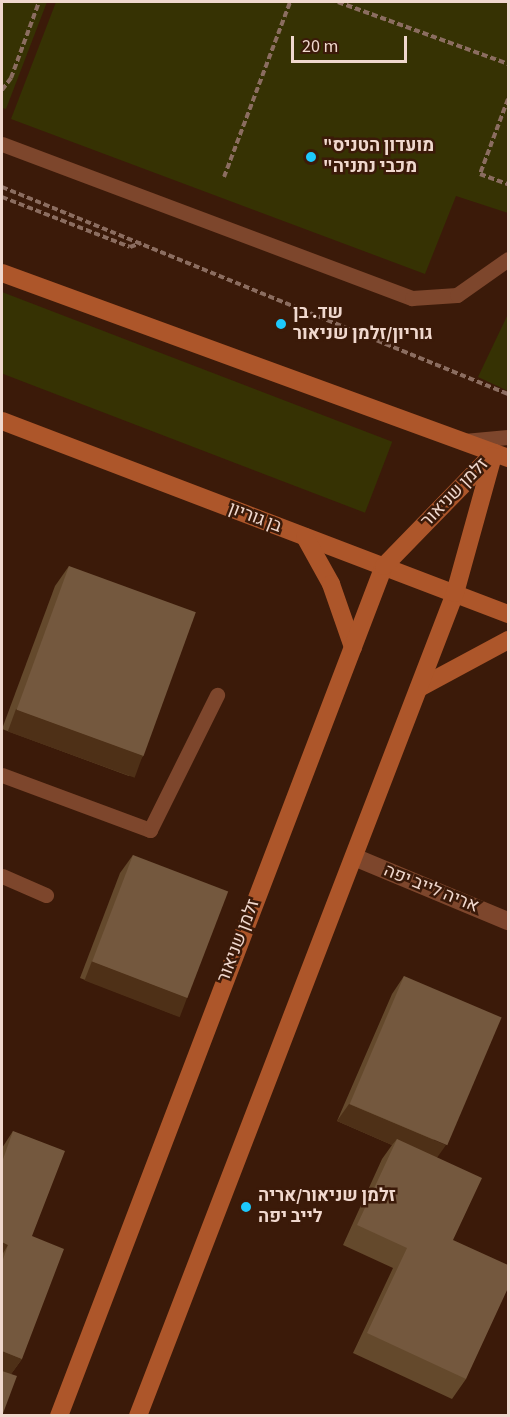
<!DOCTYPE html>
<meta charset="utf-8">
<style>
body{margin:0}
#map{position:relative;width:510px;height:1417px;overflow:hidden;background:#3b1a09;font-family:"Source Sans 3",Heebo,sans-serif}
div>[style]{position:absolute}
.green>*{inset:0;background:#363203;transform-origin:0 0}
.path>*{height:4px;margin-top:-2px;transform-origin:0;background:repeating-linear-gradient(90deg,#8b6d60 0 6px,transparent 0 9px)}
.lane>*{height:15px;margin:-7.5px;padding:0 7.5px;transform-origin:7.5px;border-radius:7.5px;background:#7d462c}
.street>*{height:18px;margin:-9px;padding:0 9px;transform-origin:9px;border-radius:9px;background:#7d462c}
.secondary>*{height:18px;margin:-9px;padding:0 9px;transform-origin:9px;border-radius:9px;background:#ad562a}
.wall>*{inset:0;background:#64492c}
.shaded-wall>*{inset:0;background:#4e3017;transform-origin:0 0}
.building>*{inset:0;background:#74583e;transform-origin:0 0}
.dots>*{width:16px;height:16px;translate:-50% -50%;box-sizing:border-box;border:3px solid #3b1a09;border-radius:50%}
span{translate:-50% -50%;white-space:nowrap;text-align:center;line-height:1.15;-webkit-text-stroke:5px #3b1a09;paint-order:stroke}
.poi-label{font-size:18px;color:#f0d8ce;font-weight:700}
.left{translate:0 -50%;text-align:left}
.street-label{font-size:18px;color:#f0d8ce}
.frame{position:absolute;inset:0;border:3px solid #f0d8ce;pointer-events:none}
.scale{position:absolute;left:291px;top:36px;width:116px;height:27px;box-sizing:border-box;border:3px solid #f0d8ce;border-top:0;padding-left:8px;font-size:18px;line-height:21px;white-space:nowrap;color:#f0d8ce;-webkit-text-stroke:4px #3b1a09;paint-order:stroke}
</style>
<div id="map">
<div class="green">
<div style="clip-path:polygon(2px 2px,47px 2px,6px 109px,2px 108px)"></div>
<div style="clip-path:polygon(56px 2px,508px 2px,508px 213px,456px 196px,425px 274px,11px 119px)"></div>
<div style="left:2px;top:292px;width:418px;height:76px;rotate:21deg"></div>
<div style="clip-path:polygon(508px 314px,508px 391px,478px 377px)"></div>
</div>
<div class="path">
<div style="left:338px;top:2px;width:181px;rotate:20deg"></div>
<div style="left:2px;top:90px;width:15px;rotate:-53deg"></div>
<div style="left:11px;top:78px;width:81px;rotate:-69.8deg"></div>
<div style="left:508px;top:99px;width:80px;rotate:110.5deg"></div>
<div style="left:480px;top:174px;width:30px;rotate:20deg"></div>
<div style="left:224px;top:177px;width:187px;rotate:-69.3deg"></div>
<div style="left:2px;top:187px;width:547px;rotate:22.25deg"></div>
<div style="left:2px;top:197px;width:137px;rotate:21.3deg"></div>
<div style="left:130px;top:247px;width:12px;rotate:-20deg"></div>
</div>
<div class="lane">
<div style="left:2px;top:144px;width:438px;rotate:20.6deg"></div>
<div style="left:412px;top:298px;width:45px;rotate:-3.8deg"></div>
<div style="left:457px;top:295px;width:62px;rotate:-35.2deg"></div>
<div style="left:464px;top:441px;width:44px;rotate:-5.2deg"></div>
<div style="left:2px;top:775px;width:158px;rotate:20.4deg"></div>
<div style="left:150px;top:830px;width:151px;rotate:-63.6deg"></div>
<div style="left:2px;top:876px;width:48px;rotate:23.4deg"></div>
</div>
<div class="street">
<div style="left:354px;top:857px;width:167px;rotate:22.6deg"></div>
</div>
<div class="secondary">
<div style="left:2px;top:273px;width:539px;rotate:20.08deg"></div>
<div style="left:2px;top:421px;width:542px;rotate:20.88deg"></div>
<div style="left:305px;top:537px;width:54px;rotate:61deg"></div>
<div style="left:331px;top:584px;width:67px;rotate:70.8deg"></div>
<div style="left:419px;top:688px;width:101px;rotate:-28.3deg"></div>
<div style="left:59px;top:1416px;width:910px;rotate:-69.08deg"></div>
<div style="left:384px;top:566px;width:158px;rotate:-45.8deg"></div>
<div style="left:138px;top:1416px;width:882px;rotate:-68.93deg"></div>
<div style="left:455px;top:593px;width:142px;rotate:-74.5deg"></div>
</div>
<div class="wall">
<div style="clip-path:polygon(69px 566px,143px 756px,129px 776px,2px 729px,55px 586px)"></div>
<div style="clip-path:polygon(133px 855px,187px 997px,175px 1015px,80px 978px,120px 873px)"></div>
<div style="clip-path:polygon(404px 976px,437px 1158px,453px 1240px,466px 1379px,452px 1399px,353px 1353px,393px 1268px,343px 1245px,382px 1159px,392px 1145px,337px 1121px,392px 994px)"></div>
<div style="clip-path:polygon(13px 1131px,32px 1236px,22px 1359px,11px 1374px,2px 1416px,2px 1148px)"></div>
</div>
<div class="shaded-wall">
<div style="left:16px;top:709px;width:135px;height:24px;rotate:20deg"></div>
<div style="left:92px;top:961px;width:102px;height:21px;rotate:21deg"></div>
<div style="clip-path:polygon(349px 1104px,446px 1145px,434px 1162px,397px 1139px,392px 1145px,337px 1121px)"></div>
<div style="clip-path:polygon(2px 1242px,8px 1245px,2px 1255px)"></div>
<div style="clip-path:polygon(2px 1351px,22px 1359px,9px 1377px,2px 1374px)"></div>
</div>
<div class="building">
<div style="left:69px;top:566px;width:135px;height:153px;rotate:20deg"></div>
<div style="left:133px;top:855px;width:102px;height:114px;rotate:21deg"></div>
<div style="left:404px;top:976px;width:106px;height:139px;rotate:23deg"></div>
<div style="clip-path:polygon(13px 1131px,65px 1151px,32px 1236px,64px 1249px,22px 1359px,2px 1351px,2px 1262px,8px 1245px,2px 1242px,2px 1162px)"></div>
<div style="clip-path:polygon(397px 1139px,482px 1178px,453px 1240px,508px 1265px,508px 1288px,466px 1379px,367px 1333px,407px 1248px,357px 1225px)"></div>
<div style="clip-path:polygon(2px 1371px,17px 1376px,2px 1416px)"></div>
</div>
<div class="dots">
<div style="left:311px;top:157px;background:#1dc9fd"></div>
<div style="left:281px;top:324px;background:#1dc9fd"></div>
<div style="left:246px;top:1207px;background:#1dc9fd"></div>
</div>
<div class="poi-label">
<span class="left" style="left:323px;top:157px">"מועדון הטניס<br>"מכבי נתניה</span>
<span class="left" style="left:293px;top:324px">שד. בן<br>גוריון/זלמן שניאור</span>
<span class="left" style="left:258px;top:1207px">זלמן שניאור/אריה<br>לייב יפה</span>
</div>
<div class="street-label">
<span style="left:455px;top:493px;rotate:-46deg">זלמן שניאור</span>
<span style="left:255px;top:518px;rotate:21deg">בן גוריון</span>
<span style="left:431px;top:889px;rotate:22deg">אריה לייב יפה</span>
<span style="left:239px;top:941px;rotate:-69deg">זלמן שניאור</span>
</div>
<div class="frame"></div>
<div class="scale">20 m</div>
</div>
